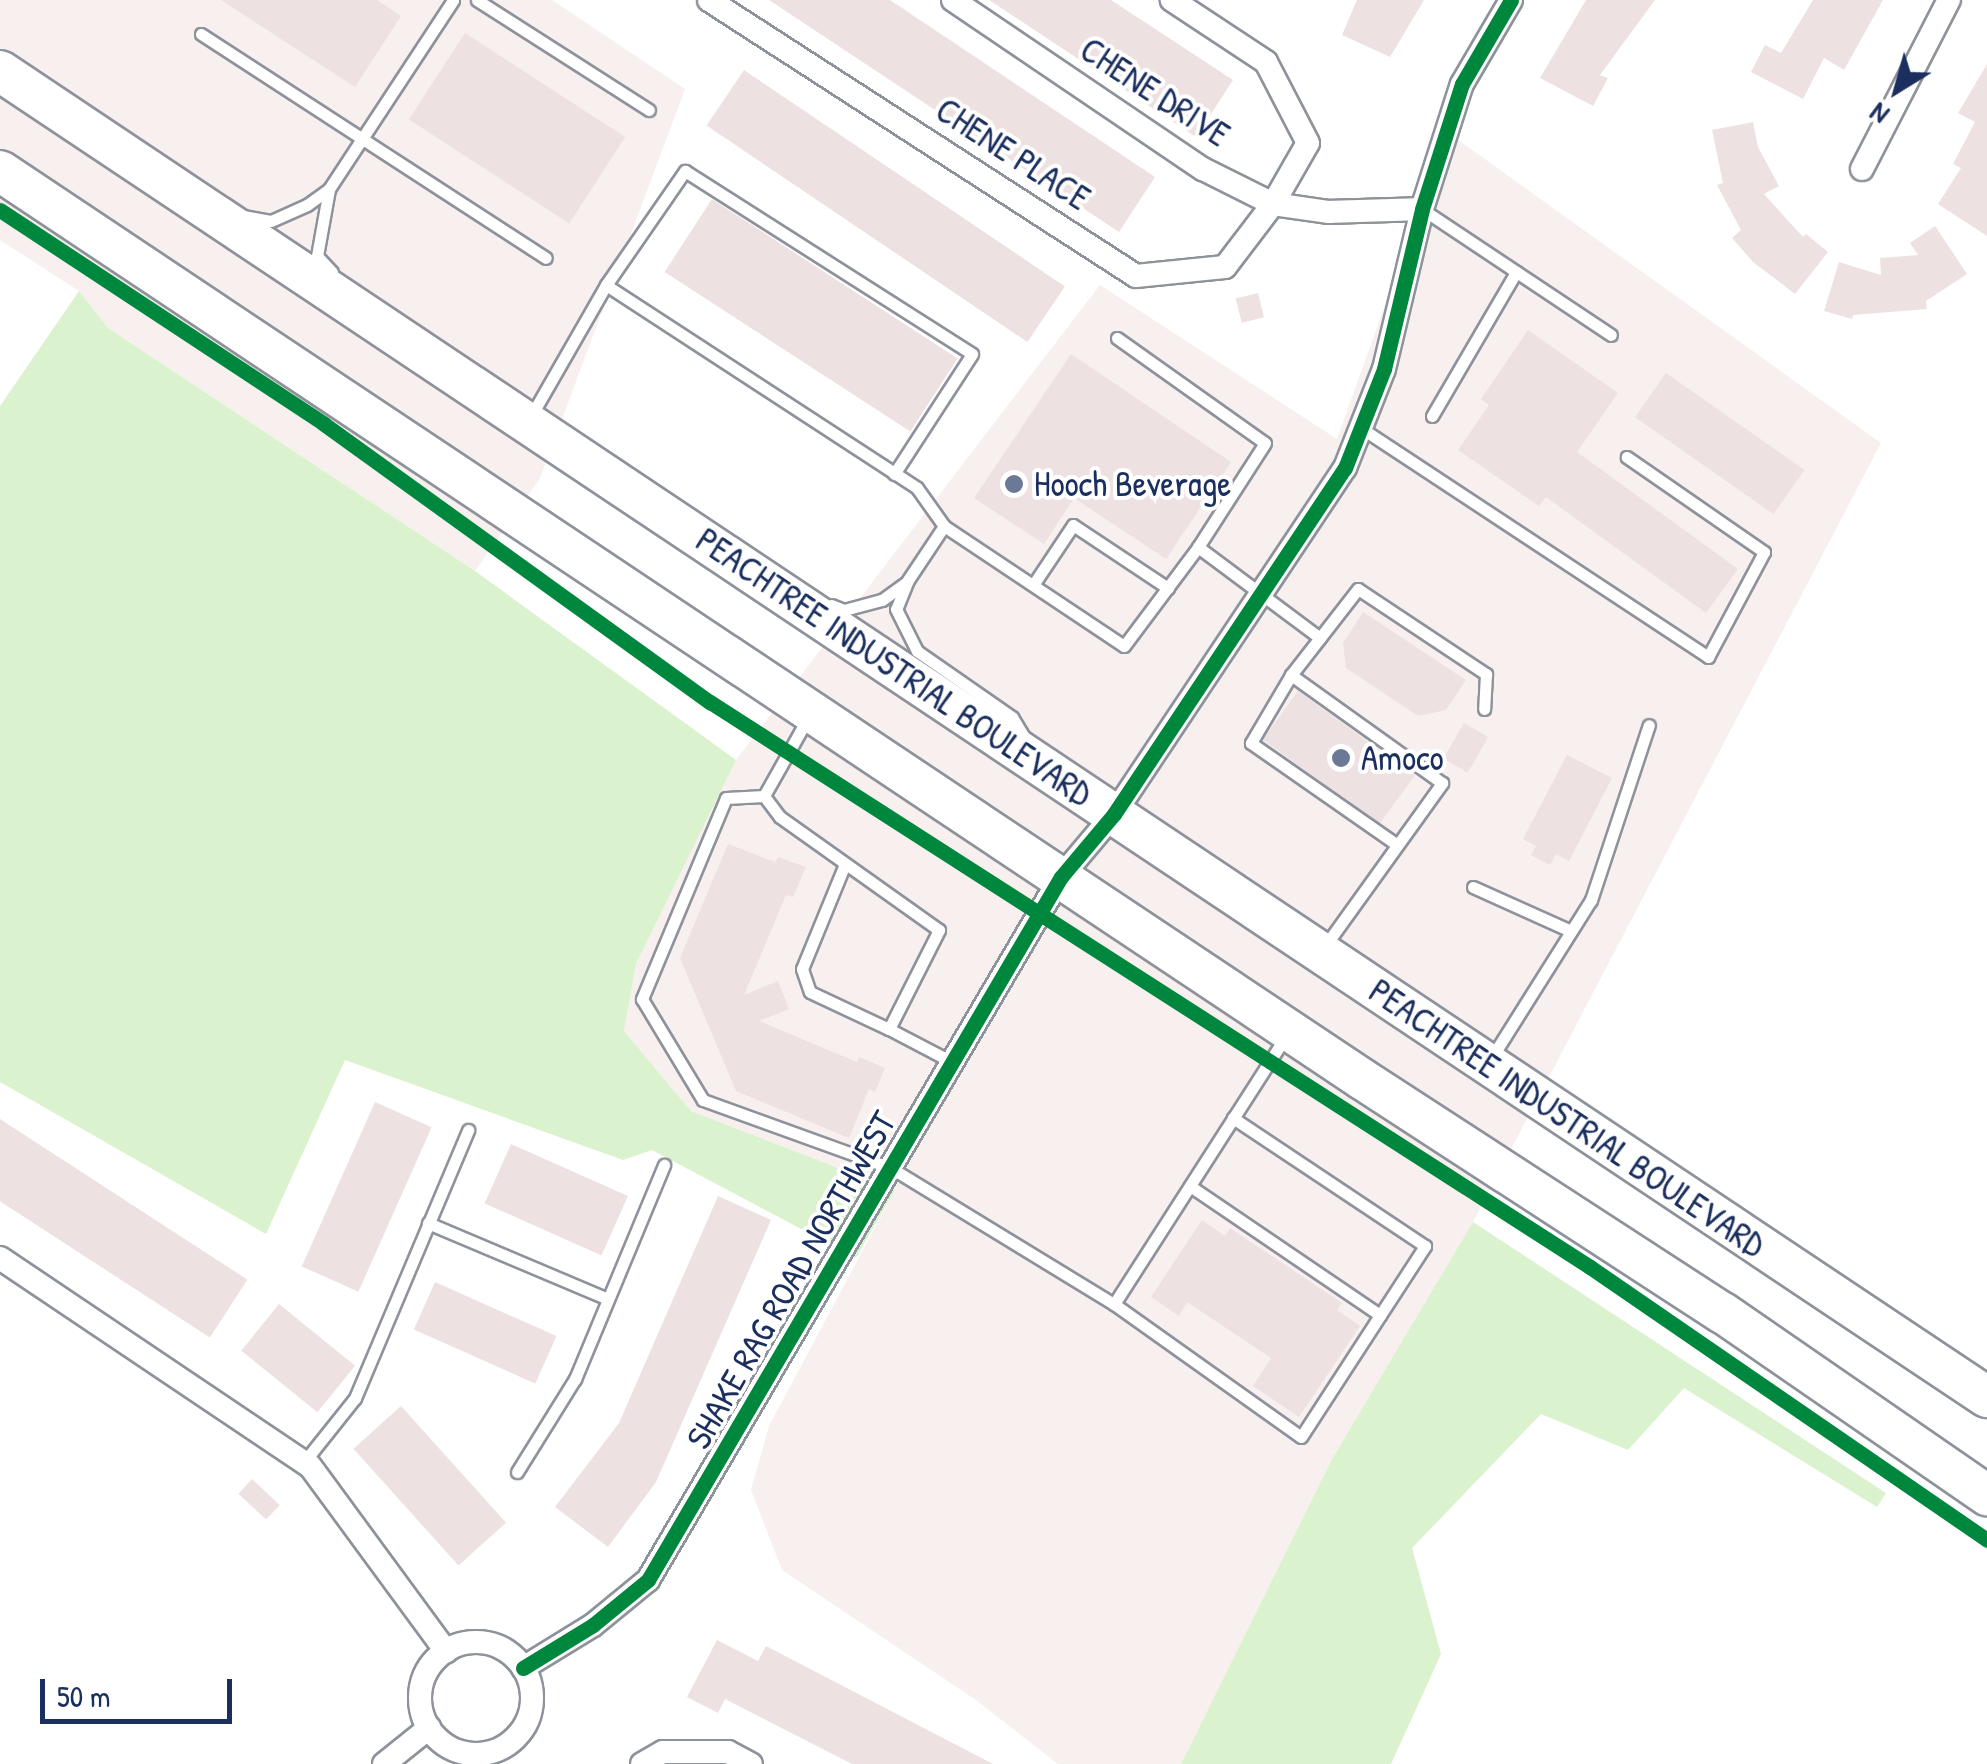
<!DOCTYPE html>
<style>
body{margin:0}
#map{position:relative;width:1987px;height:1764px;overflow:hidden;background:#fff;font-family:"Patrick Hand",sans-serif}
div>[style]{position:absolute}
.built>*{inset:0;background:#f8efef}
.green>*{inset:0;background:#daf2ce}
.building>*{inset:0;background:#ede2e1;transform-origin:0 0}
.roads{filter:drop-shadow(2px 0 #8e929a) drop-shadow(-2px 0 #8e929a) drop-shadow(0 2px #8e929a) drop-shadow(0 -2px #8e929a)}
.lane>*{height:11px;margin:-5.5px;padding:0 5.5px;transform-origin:5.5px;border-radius:5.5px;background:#fff}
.street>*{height:22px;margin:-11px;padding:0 11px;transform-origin:11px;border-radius:11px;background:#fff}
.street>.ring{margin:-11px;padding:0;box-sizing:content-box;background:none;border:22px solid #fff;border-radius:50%}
.highway>*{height:40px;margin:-20px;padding:0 20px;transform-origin:20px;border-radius:20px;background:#fff}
.cycleway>*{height:15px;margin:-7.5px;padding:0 7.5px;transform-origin:7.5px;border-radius:7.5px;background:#00873e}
.dots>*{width:28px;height:28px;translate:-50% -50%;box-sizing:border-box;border:5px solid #fff;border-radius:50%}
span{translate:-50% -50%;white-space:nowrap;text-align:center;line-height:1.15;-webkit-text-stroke:8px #fff;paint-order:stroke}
.street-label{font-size:35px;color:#1b2f5e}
.poi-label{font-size:35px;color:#1b2f5e}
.left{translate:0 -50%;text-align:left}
.north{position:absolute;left:1847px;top:40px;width:100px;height:100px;-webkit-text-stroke:8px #fff;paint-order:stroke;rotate:217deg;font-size:28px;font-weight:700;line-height:40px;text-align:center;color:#1b2f5e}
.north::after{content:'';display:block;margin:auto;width:35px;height:45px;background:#1b2f5e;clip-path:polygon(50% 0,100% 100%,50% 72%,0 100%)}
.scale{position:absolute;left:40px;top:1679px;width:192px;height:45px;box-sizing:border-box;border:5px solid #1b2f5e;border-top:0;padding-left:12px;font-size:30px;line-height:35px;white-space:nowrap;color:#1b2f5e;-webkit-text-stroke:8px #fff;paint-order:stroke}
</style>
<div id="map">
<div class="built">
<div style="clip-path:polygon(0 0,552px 0,685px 89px,540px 478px,475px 571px,108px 328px,79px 291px,0 240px)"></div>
<div style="clip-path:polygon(1447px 132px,1881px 443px,1473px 1222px,1332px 1459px,1181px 1764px,1058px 1764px,976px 1700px,782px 1570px,751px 1490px,769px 1426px,895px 1190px,691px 1111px,624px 1031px,636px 964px,736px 760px,1100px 285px,1337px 439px)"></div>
</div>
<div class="green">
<div style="clip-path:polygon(79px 291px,108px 328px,475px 571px,736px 760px,636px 964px,624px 1031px,691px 1111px,895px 1190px,856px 1258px,652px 1150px,623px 1160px,345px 1060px,266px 1234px,0 1082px,0 406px)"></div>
<div style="clip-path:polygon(1473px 1222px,1886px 1493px,1877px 1507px,1684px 1388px,1628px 1450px,1541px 1414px,1412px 1548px,1441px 1654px,1391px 1764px,1181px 1764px,1332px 1459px)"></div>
</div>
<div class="building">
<div style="clip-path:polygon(221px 0,377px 0,401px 16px,355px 87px)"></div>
<div style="clip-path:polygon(769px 0,890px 0,1155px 177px,1119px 232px)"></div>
<div style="clip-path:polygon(989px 0,1111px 0,1233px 80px,1196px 137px)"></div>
<div style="clip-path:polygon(1357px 0,1424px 0,1390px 57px,1342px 35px)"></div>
<div style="clip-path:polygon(1586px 0,1655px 0,1600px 75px,1608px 78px,1593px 106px,1540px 78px)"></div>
<div style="clip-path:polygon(1813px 0,1883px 0,1844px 70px,1824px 58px,1803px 99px,1751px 72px,1765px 45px,1781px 53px)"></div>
<div style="left:465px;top:33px;width:191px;height:103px;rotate:33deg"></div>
<div style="clip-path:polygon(1987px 64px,1987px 236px,1938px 204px,1961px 168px,1953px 164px,1975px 122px,1958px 113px)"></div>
<div style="left:744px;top:70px;width:387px;height:67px;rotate:34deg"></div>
<div style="clip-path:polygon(1753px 122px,1758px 147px,1779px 186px,1764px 194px,1803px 237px,1806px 234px,1828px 252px,1795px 294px,1753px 262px,1732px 238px,1741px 230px,1717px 185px,1723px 183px,1712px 130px)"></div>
<div style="left:712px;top:199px;width:293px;height:87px;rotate:33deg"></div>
<div style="clip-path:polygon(1935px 226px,1967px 274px,1926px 301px,1927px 309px,1853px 315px,1852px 319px,1824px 311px,1839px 262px,1881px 275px,1880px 258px,1918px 255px,1910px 243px)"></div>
<div style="left:1258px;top:293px;width:25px;height:23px;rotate:76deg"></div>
<div style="clip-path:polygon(1528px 330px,1618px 393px,1577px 452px,1738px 569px,1706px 613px,1546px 497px,1539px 506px,1458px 450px,1489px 405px,1481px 399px)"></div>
<div style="clip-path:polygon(1071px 354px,1231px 462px,1166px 559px,1074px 498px,1044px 544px,974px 498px)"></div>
<div style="left:1666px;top:373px;width:169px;height:54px;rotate:35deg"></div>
<div style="clip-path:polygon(1363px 612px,1466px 680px,1446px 710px,1418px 716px,1346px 668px,1343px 643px)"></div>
<div style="left:1298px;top:691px;width:144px;height:60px;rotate:36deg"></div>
<div style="left:1464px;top:723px;width:28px;height:41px;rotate:30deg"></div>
<div style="clip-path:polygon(1567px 755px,1612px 778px,1569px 861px,1556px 854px,1550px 865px,1531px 855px,1536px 846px,1523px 839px)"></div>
<div style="clip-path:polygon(728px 844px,775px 862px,778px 857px,806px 867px,793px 897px,786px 895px,744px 995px,778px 981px,789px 1009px,759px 1021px,857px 1062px,859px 1057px,885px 1068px,875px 1092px,869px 1089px,849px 1138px,736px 1091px,680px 958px)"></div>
<div style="left:375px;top:1102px;width:62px;height:180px;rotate:24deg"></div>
<div style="left:0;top:1119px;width:295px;height:69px;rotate:33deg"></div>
<div style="left:511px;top:1144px;width:128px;height:65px;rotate:24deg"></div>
<div style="clip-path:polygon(718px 1196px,771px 1220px,656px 1482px,608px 1547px,555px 1507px,619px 1423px)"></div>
<div style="clip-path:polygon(1202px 1220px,1225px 1236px,1230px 1228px,1342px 1303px,1337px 1310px,1360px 1326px,1299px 1417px,1253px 1386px,1271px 1358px,1187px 1302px,1179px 1316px,1151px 1297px)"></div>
<div style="left:435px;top:1282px;width:133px;height:52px;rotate:24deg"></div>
<div style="left:279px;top:1304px;width:98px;height:60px;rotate:39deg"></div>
<div style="left:401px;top:1406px;width:157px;height:64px;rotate:48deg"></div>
<div style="left:252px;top:1479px;width:38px;height:20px;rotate:43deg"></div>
<div style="clip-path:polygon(717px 1640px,758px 1661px,766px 1646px,993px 1764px,852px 1764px,725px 1699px,718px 1713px,687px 1697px)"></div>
</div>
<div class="roads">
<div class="lane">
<div style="left:477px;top:0;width:204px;rotate:32.6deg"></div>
<div style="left:201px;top:34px;width:411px;rotate:33deg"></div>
<div style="left:1422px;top:209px;width:227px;rotate:33.7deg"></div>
<div style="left:243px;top:216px;width:28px;rotate:10deg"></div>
<div style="left:271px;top:221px;width:39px;rotate:-24deg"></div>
<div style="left:307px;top:205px;width:27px;rotate:-36deg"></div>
<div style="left:332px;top:272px;width:22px;rotate:-133deg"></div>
<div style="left:317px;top:256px;width:68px;rotate:-79.8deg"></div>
<div style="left:329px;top:189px;width:226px;rotate:-56.7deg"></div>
<div style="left:606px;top:285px;width:139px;rotate:-55.3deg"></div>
<div style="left:685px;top:171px;width:340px;rotate:32.5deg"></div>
<div style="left:972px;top:354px;width:143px;rotate:123deg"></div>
<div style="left:1117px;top:338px;width:181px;rotate:35.4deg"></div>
<div style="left:1265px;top:443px;width:124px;rotate:122.8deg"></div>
<div style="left:531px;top:416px;width:151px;rotate:-60.2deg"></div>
<div style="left:606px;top:285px;width:371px;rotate:33.1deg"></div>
<div style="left:917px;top:488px;width:47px;rotate:54.6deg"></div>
<div style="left:944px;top:526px;width:216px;rotate:33.7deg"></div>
<div style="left:1124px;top:646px;width:124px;rotate:-53.2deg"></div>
<div style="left:1198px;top:547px;width:152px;rotate:36.7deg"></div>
<div style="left:1432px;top:416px;width:167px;rotate:-59.7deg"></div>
<div style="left:1361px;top:428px;width:416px;rotate:33.4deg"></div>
<div style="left:1708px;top:657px;width:119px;rotate:-61.9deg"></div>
<div style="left:1764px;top:552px;width:167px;rotate:-145.3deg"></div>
<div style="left:944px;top:526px;width:65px;rotate:123.7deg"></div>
<div style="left:908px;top:580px;width:31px;rotate:112deg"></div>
<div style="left:896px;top:609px;width:47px;rotate:63.4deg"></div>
<div style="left:917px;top:651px;width:116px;rotate:34.8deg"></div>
<div style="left:1012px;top:717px;width:27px;rotate:59deg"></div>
<div style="left:1033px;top:585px;width:72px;rotate:-56.3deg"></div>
<div style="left:1073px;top:525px;width:114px;rotate:33.6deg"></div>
<div style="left:831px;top:605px;width:14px;rotate:21deg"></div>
<div style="left:844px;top:610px;width:39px;rotate:-15deg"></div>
<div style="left:882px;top:600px;width:29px;rotate:-36deg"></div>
<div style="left:1291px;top:675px;width:79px;rotate:120.5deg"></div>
<div style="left:1251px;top:743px;width:178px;rotate:34.9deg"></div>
<div style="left:809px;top:716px;width:92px;rotate:119.4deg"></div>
<div style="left:764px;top:796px;width:38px;rotate:177deg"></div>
<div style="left:726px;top:798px;width:218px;rotate:112.7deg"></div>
<div style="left:642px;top:999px;width:118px;rotate:58.9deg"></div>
<div style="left:703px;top:1100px;width:200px;rotate:19.9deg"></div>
<div style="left:891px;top:1168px;width:261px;rotate:31.4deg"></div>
<div style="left:1114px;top:1304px;width:316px;rotate:-57.3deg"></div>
<div style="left:764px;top:796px;width:26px;rotate:53deg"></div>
<div style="left:780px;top:817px;width:195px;rotate:35.4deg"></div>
<div style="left:939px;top:930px;width:111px;rotate:116.8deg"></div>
<div style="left:889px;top:1029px;width:71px;rotate:27.6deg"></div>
<div style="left:845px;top:864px;width:113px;rotate:112.3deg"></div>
<div style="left:802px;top:969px;width:24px;rotate:71deg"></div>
<div style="left:810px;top:992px;width:87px;rotate:25.1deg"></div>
<div style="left:1473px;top:887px;width:107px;rotate:24.2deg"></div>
<div style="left:1325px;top:946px;width:201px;rotate:-54.3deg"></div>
<div style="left:1442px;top:783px;width:186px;rotate:-144.4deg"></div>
<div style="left:1291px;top:675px;width:109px;rotate:-52.1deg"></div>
<div style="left:1358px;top:589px;width:154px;rotate:33.6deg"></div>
<div style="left:1486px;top:674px;width:35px;rotate:93deg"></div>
<div style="left:1492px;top:1057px;width:186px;rotate:-57.8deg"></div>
<div style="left:1591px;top:900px;width:184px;rotate:-71.7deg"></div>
<div style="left:1190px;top:1186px;width:230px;rotate:34.2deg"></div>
<div style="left:428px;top:1223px;width:195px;rotate:22.9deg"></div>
<div style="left:1114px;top:1304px;width:229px;rotate:35.4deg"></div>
<div style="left:1301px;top:1437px;width:228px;rotate:-57deg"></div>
<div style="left:1425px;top:1246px;width:231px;rotate:-146.3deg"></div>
<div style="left:304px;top:1462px;width:82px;rotate:-51.4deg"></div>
<div style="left:355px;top:1398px;width:291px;rotate:-67.1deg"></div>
<div style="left:517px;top:1472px;width:110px;rotate:-58.1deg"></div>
<div style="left:575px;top:1379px;width:232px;rotate:-67.4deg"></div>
</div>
<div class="street">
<div style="left:709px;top:0;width:508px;rotate:32.88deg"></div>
<div style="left:1136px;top:276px;width:89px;rotate:-5.8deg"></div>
<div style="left:1225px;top:267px;width:79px;rotate:-52.7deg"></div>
<div style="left:1273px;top:204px;width:70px;rotate:-60.2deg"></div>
<div style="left:1308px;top:143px;width:91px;rotate:-117.4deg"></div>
<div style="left:1266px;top:62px;width:113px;rotate:-146.6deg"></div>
<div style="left:953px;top:0;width:302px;rotate:34.1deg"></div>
<div style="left:1203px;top:169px;width:78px;rotate:26.6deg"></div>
<div style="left:1273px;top:204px;width:57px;rotate:8.1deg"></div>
<div style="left:1329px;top:212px;width:93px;rotate:-1.8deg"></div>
<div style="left:1862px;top:169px;width:190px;rotate:-62.8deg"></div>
<div style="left:0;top:1258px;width:373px;rotate:33.9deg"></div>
<div style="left:310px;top:1466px;width:230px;rotate:53.7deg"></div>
<div class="ring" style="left:420px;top:1642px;width:90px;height:90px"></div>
<div style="left:523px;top:1668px;width:82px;rotate:-31.6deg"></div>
<div style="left:593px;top:1625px;width:71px;rotate:-39.3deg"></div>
<div style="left:648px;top:1580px;width:815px;rotate:-59.57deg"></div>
<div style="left:1061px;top:877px;width:82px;rotate:-49.9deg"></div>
<div style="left:1114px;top:814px;width:416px;rotate:-56.3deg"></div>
<div style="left:1345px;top:468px;width:106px;rotate:-68.5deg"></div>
<div style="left:1384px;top:369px;width:164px;rotate:-76.6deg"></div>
<div style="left:1422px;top:209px;width:131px;rotate:-72.3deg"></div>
<div style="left:1462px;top:84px;width:97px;rotate:-59.7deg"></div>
<div style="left:384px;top:1764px;width:58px;rotate:-38.7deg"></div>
<div style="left:642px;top:1764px;width:24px;rotate:-30deg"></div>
<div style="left:663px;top:1752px;width:65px"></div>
<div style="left:728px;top:1752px;width:26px;rotate:28deg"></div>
</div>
<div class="highway">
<div style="left:0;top:71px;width:2389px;rotate:33.72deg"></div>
<div style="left:0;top:171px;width:1637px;rotate:33.69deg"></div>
<div style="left:1362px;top:1079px;width:430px;rotate:33deg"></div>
<div style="left:1723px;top:1313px;width:321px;rotate:34.6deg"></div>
</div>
</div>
<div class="cycleway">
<div style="left:0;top:210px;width:388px;rotate:33.4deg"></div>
<div style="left:324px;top:424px;width:476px;rotate:35.8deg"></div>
<div style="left:710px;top:702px;width:1046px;rotate:32.7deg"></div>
<div style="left:1590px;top:1267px;width:482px;rotate:34.5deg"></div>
<div style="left:523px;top:1668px;width:82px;rotate:-31.6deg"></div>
<div style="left:593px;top:1625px;width:71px;rotate:-39.3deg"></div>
<div style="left:648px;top:1580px;width:815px;rotate:-59.57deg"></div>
<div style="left:1061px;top:877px;width:82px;rotate:-49.9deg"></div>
<div style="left:1114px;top:814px;width:416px;rotate:-56.3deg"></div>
<div style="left:1345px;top:468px;width:106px;rotate:-68.5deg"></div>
<div style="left:1384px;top:369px;width:164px;rotate:-76.6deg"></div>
<div style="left:1422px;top:209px;width:131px;rotate:-72.3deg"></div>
<div style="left:1462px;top:84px;width:97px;rotate:-59.7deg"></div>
</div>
<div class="dots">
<div style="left:1014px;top:484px;background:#6b7896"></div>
<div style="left:1341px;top:758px;background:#6b7896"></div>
</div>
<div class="street-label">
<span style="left:1155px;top:92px;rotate:33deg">CHENE DRIVE</span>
<span style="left:1013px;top:154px;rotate:33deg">CHENE PLACE</span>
<span style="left:894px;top:667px;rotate:34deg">PEACHTREE INDUSTRIAL BOULEVARD</span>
<span style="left:1567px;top:1118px;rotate:34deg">PEACHTREE INDUSTRIAL BOULEVARD</span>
<span style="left:791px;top:1280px;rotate:-60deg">SHAKE RAG ROAD NORTHWEST</span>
</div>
<div class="poi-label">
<span class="left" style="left:1034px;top:484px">Hooch Beverage</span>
<span class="left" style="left:1361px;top:758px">Amoco</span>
</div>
<div class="north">N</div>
<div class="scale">50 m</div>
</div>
